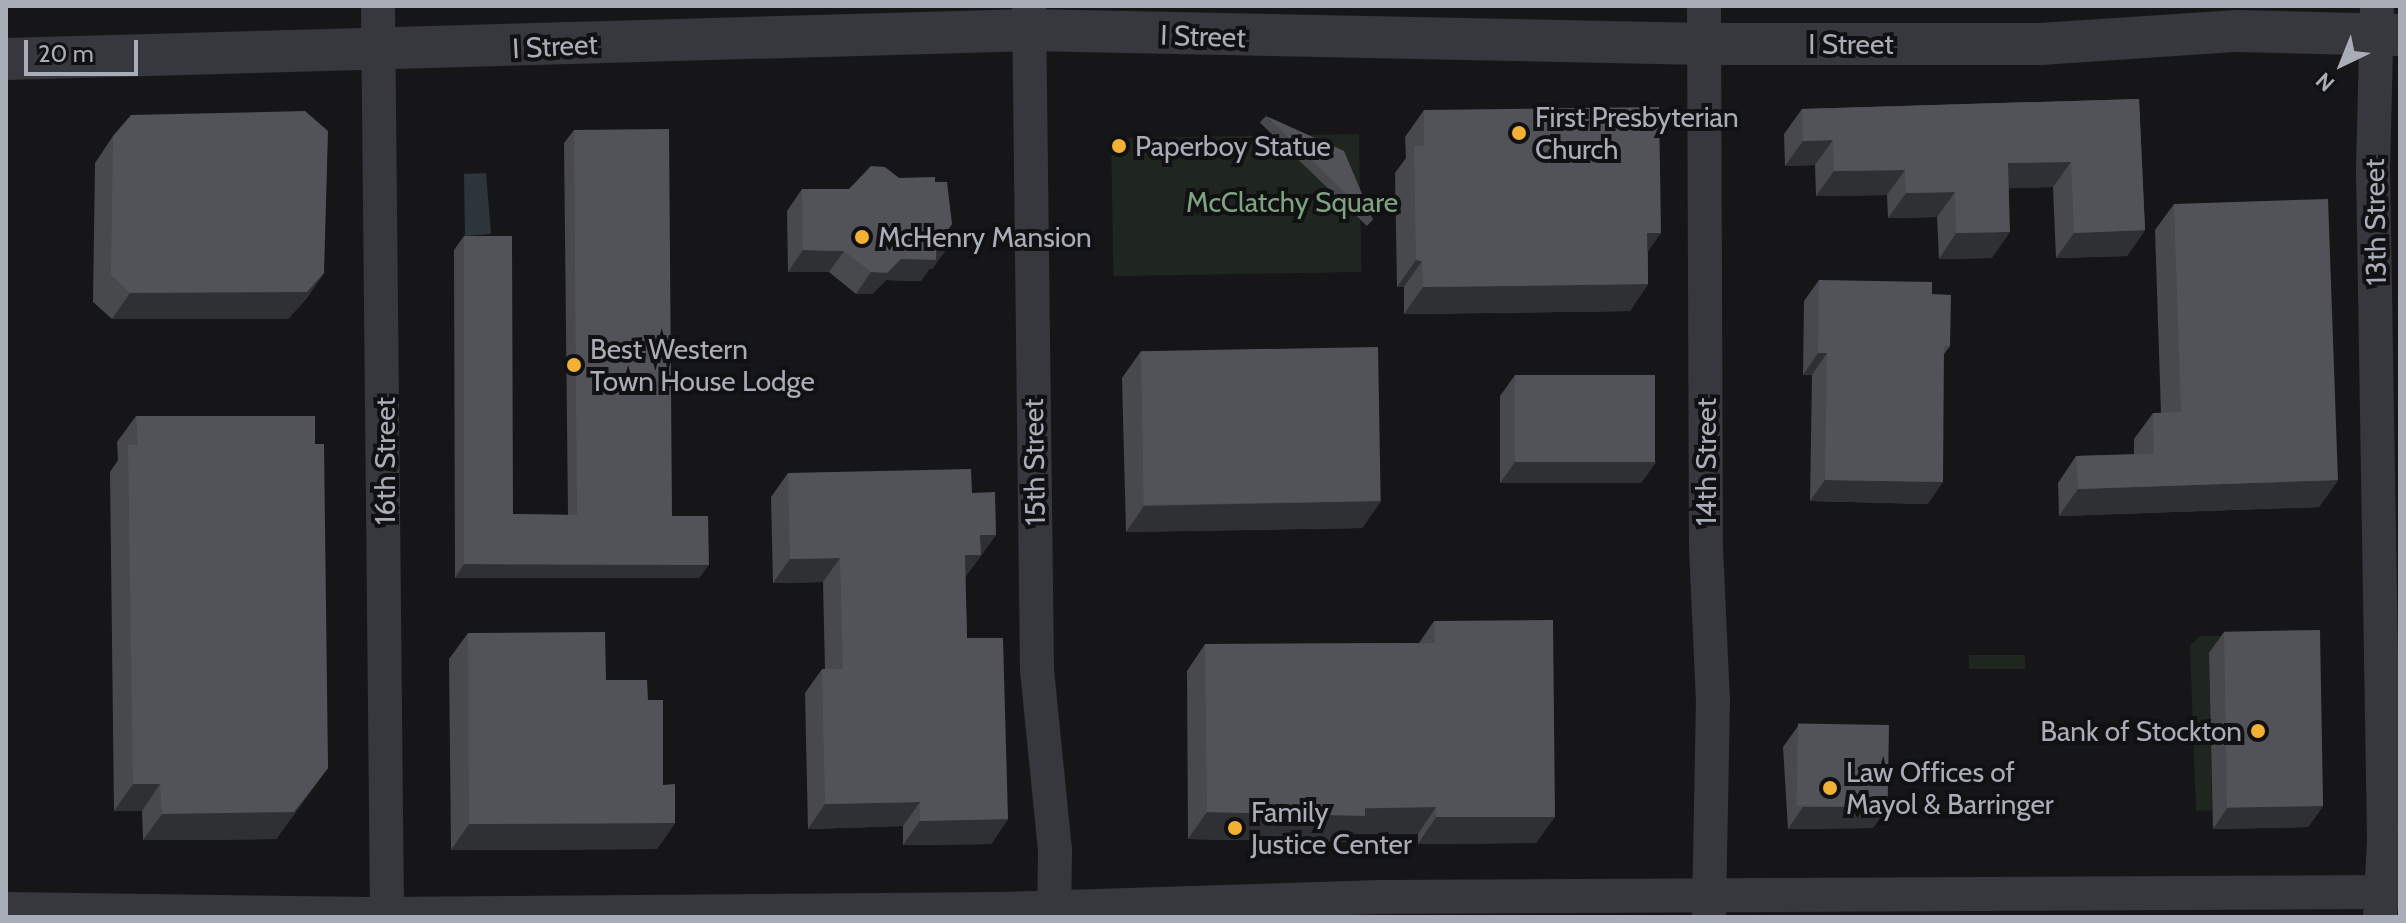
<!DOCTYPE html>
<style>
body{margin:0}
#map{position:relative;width:2406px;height:923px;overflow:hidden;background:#161618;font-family:Cabin,sans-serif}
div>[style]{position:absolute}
.green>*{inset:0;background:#1e261f;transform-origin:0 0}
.water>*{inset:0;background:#2c353c}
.minor>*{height:34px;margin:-17px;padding:0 17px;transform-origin:17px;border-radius:17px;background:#37383d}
.tertiary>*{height:42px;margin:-21px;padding:0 21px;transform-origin:21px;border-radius:21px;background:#37383d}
.wall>*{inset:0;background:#47494d;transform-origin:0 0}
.shaded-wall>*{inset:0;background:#2f3033}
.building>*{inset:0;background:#525359;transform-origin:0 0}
.dots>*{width:22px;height:22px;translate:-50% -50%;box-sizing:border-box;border:4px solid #111113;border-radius:50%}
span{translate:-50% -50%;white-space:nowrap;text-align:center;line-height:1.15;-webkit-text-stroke:8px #111113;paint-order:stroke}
.street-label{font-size:28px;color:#a8adb8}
.poi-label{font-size:28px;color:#a8adb8}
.left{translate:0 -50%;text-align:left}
.right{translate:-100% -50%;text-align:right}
.park-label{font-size:28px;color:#7fa381}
.frame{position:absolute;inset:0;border:8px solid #a8adb8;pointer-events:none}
.north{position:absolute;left:2302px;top:24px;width:80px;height:80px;-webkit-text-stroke:6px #111113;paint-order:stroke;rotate:223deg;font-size:22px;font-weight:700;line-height:32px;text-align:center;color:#a8adb8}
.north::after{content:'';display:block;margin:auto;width:28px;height:36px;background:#a8adb8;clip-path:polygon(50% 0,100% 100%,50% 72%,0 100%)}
.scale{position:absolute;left:24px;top:40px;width:114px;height:36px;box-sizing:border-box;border:4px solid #a8adb8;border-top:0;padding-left:10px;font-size:24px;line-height:28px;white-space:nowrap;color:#a8adb8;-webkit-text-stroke:6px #111113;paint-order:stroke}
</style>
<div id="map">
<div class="green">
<div style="left:1359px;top:134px;width:138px;height:248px;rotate:89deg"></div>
<div style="clip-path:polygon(2200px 636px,2241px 636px,2209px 654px,2212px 810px,2196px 811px,2190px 646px)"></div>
<div style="left:1969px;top:655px;width:56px;height:14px"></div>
</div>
<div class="water">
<div style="clip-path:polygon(486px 173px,491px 234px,465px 236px,464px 174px)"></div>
</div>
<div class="minor">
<div style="left:378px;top:6px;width:911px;rotate:89.43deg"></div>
<div style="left:1029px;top:6px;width:664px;rotate:89.31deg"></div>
<div style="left:1037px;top:670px;width:180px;rotate:84.3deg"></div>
<div style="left:1055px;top:849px;width:68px;rotate:90.8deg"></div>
<div style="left:1704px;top:6px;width:542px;rotate:89.79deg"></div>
<div style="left:1706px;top:548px;width:152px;rotate:87.4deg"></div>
<div style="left:1713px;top:700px;width:217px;rotate:91.1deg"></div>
<div style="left:2377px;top:6px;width:163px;rotate:91.4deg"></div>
<div style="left:2373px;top:169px;width:670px;rotate:89.06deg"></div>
<div style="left:2384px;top:839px;width:78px;rotate:92.9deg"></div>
<div style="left:6px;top:909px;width:381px;rotate:0.8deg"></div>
<div style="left:387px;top:914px;width:613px;rotate:-0.47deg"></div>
<div style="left:1000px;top:909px;width:381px;rotate:-1.8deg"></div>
<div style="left:1381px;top:897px;width:1019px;rotate:-0.28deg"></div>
</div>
<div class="tertiary">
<div style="left:6px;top:59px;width:1023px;rotate:-1.62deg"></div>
<div style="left:1029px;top:30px;width:677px;rotate:1.18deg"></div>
<div style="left:1706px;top:44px;width:334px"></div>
<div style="left:2040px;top:44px;width:198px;rotate:-3.8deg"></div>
<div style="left:2238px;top:31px;width:162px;rotate:1.4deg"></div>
</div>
<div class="wall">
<div style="clip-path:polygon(2139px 99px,2145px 230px,2127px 256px,2056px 258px,2053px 187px,2009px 188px,1992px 258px,1939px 259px,1937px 217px,1888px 218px,1887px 195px,1816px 196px,1815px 165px,1785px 166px,1784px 134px,1802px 109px)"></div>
<div style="clip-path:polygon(1424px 110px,1648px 252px,1648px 284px,1630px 311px,1404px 314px,1404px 287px,1397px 287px,1395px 173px,1406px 158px,1405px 137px)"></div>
<div style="left:1266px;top:116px;width:149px;height:9px;rotate:44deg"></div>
<div style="clip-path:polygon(574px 130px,672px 516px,699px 578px,455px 578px,454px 250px,464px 236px,513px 514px,568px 515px,564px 143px)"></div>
<div style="clip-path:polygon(113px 136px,324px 273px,306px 299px,288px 319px,112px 319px,93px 302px,95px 163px)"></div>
<div style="clip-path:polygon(899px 178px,935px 182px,952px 224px,947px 232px,947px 248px,932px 269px,929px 269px,921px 281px,886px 280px,872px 294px,856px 294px,829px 272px,788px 272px,787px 211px,802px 189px,849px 189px)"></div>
<div style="clip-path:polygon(2174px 204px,2338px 480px,2319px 507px,2059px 516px,2058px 483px,2076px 456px,2134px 454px,2134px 439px,2153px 413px,2161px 413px,2155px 230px)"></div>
<div style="clip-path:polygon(1819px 280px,1932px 294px,1950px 346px,1944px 354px,1928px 504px,1810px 501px,1812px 375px,1803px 375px,1804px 301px)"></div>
<div style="clip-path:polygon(1141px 351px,1381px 501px,1362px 528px,1126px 532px,1122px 378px)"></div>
<div style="clip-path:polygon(1515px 375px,1656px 462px,1641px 483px,1500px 483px,1500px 396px)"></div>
<div style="clip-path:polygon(136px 416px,315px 444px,328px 768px,276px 839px,143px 840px,142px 811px,114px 811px,110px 472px,118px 460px,117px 442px)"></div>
<div style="clip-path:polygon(788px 473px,972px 493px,996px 535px,965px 577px,967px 638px,1008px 819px,991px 844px,903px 845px,903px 826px,808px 829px,805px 693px,822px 669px,825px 669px,823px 582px,773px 583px,771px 497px)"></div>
<div style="clip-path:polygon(1434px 621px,1536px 843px,1418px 844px,1418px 834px,1352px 834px,1346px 842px,1188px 839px,1187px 671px,1205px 644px,1419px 643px)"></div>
<div style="clip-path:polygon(2224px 632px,2323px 806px,2308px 827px,2213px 829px,2209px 653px)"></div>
<div style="clip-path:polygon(468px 633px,606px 680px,648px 700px,663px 785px,675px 823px,657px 849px,451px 850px,449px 659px)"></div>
<div style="clip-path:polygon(1798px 726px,1873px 828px,1788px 829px,1783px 747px)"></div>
</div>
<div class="shaded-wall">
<div style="clip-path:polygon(1833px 140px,1815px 165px,1785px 166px,1803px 141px)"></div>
<div style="clip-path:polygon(2071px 162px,2053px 187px,1990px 189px,2008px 163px)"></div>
<div style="clip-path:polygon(1905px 170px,1887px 195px,1816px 196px,1834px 171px)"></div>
<div style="clip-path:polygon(1955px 192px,1937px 217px,1888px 218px,1906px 193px)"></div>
<div style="clip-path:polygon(2145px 230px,2127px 256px,2056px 258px,2074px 233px)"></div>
<div style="clip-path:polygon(2010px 232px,1992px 258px,1939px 259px,1956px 233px)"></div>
<div style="clip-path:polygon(1647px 233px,1661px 233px,1642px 260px)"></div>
<div style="clip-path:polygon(936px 248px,947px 248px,932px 269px,929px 269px,921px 281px,886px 280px,872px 294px,856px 294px,871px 272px,901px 259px)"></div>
<div style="clip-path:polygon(803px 250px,844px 251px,829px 272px,788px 272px)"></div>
<div style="clip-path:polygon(1416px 260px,1422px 261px,1404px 287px,1397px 287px)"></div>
<div style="clip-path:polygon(324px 273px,306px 299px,288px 319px,112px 319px,130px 293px)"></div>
<div style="clip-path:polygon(1648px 284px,1630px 311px,1404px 314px,1423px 287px)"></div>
<div style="clip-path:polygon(1818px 353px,1827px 353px,1812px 375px,1803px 375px)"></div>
<div style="clip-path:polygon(1515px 462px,1656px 462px,1641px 483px,1500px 483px)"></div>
<div style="clip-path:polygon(1825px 480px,1943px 482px,1928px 504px,1810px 501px)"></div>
<div style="clip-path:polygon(2338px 480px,2319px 507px,2059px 516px,2078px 489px)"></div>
<div style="clip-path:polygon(1381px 501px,1362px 528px,1126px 532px,1144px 506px)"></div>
<div style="clip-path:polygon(980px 535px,996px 535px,964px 579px,965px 555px)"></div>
<div style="clip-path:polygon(840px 558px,823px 582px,773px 583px,790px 559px)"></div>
<div style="clip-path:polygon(464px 564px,709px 565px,699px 578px,455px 578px)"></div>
<div style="clip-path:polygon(328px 768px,276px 839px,143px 840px,162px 814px)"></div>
<div style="clip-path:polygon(133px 784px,160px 784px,142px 811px,114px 811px)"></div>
<div style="clip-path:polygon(920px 802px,903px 826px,808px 829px,825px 804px)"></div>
<div style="clip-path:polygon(2323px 806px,2308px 827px,2213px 829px,2228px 807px)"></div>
<div style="clip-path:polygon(1436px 807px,1418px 834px,1352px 834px,1346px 842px,1188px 839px,1207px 812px)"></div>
<div style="clip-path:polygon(1803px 807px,1888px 807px,1873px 828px,1788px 829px)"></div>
<div style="clip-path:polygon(1436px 817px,1555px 817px,1536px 843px,1418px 844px)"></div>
<div style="clip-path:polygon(1008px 819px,991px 844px,903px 845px,920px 821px)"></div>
<div style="clip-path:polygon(675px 823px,657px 849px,451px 850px,469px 824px)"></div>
</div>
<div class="building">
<div style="clip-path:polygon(2139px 99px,2145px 230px,2074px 233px,2071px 162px,2008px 163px,2010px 232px,1956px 233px,1955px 192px,1906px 193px,1905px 170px,1834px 171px,1833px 140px,1803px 141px,1802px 109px)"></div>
<div style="clip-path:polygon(1659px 107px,1661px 233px,1647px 233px,1648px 284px,1423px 287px,1422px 261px,1416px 260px,1414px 146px,1424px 146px,1424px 110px)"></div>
<div style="clip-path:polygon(305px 111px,328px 131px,324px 273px,307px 292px,130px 293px,111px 275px,113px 136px,131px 115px)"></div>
<div style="clip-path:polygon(1266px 116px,1344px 151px,1373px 220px)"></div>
<div style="clip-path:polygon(669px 129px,672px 516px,708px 516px,709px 565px,464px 564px,464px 236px,512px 236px,513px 514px,577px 515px,574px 130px)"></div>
<div style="clip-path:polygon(871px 166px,885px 167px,899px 178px,935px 177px,935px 182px,947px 182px,952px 224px,947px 230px,947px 248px,936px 248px,936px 260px,901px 259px,887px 273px,871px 272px,844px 251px,803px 250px,802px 189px,849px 189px)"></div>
<div style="clip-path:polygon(2328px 199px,2338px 480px,2078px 489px,2076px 456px,2154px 454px,2153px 413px,2181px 412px,2174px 204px)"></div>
<div style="clip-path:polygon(1819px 280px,1932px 282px,1932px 294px,1951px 295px,1950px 346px,1944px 346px,1943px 482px,1825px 480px,1827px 353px,1818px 353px)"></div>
<div style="left:1378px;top:347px;width:154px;height:237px;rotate:89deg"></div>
<div style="left:1515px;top:375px;width:140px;height:87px"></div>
<div style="clip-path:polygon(136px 416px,315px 416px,315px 444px,324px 444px,328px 768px,294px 812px,162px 814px,160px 784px,133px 784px,128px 445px,138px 445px)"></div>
<div style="clip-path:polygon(971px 469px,972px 493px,995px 492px,996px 535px,980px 535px,981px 555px,965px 555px,967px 638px,1003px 638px,1008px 819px,920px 821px,920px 802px,825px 804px,822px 669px,843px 669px,840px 558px,790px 559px,788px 473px)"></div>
<div style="clip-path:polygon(1553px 620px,1555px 817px,1436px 817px,1436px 807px,1365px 808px,1365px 816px,1207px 812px,1205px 644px,1435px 643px,1434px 621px)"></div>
<div style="left:2320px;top:630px;width:176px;height:96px;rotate:89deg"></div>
<div style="clip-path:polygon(605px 632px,606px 680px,647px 680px,648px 700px,663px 700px,663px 785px,675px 784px,675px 823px,469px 824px,468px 633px)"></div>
<div style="left:1889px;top:725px;width:82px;height:91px;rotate:91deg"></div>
</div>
<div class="dots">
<div style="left:1519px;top:133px;background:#f2b134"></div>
<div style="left:1119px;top:146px;background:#f2b134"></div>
<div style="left:862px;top:237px;background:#f2b134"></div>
<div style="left:574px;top:365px;background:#f2b134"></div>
<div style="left:2258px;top:731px;background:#f2b134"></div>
<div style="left:1830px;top:788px;background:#f2b134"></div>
<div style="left:1235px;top:828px;background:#f2b134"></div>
</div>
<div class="street-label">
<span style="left:1203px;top:36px;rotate:2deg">I Street</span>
<span style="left:1851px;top:44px">I Street</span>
<span style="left:555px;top:46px;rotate:-3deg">I Street</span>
<span style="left:2375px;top:222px;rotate:-91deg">13th Street</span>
<span style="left:385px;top:461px;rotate:-90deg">16th Street</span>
<span style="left:1034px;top:462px;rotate:-91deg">15th Street</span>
<span style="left:1706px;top:462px;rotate:-90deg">14th Street</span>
</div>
<div class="poi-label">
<span class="left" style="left:1535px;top:133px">First Presbyterian<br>Church</span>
<span class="left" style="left:1135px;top:146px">Paperboy Statue</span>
<span class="left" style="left:878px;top:237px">McHenry Mansion</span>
<span class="left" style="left:590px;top:365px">Best Western<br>Town House Lodge</span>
<span class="right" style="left:2242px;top:731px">Bank of Stockton</span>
<span class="left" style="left:1846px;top:788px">Law Offices of<br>Mayol &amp; Barringer</span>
<span class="left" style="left:1251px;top:828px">Family<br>Justice Center</span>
</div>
<div class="park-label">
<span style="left:1292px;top:202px">McClatchy Square</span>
</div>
<div class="frame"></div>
<div class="north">N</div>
<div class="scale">20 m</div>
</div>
